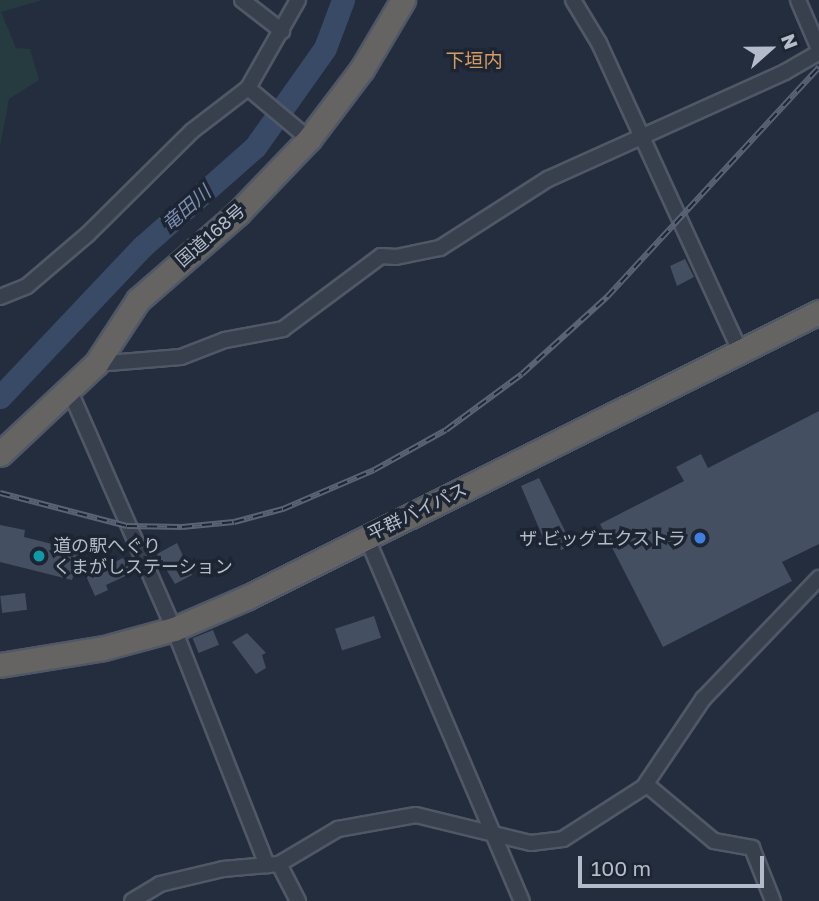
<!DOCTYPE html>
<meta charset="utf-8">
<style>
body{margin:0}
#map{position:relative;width:819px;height:901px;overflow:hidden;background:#242d3e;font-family:"Golos Text","Noto Sans JP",sans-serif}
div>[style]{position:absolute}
.green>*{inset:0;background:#263b3f}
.river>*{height:23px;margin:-11.5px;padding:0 11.5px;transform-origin:11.5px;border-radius:11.5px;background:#394a67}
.building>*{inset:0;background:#454f62;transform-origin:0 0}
.roads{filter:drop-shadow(2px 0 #505866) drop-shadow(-2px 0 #505866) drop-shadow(0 2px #505866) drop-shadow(0 -2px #505866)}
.minor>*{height:14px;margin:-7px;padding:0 7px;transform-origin:7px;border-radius:7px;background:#38404e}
.trunk>*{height:23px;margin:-11.5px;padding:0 11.5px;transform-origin:11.5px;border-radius:11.5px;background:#656462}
.rail>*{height:6px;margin-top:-3px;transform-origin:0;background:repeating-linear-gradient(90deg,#1d2533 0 10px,#5a6375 0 20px);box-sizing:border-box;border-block:2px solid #5a6375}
.dots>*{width:19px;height:19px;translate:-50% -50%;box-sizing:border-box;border:4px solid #1d2533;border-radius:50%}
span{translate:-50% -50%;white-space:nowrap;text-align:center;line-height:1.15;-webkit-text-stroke:7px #1d2533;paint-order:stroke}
.street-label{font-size:18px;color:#b4bbc9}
.poi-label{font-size:18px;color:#b4bbc9}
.right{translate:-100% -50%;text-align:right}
.left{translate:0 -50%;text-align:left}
.neighbourhood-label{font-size:19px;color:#d59c63}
.water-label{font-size:19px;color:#7c8eb1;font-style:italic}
.north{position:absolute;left:735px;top:14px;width:70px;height:70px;-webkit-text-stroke:5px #1d2533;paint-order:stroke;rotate:69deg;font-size:19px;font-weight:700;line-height:28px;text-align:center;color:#b4bbc9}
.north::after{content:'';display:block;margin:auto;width:24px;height:32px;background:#b4bbc9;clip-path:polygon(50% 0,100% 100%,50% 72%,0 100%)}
.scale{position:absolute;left:578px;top:856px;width:186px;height:32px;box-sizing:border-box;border:4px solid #b4bbc9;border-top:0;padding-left:9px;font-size:21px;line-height:24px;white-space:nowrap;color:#b4bbc9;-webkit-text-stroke:5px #1d2533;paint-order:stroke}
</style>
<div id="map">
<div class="green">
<div style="clip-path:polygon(0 0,42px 0,1px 12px,16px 48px,30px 49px,39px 80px,9px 99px,0 146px)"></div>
</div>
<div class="river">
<div style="left:0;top:397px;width:208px;rotate:-46.6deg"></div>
<div style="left:143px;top:246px;width:149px;rotate:-41.5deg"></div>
<div style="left:255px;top:147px;width:121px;rotate:-54.7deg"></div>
<div style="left:325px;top:48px;width:51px;rotate:-69.4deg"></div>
</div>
<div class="building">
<div style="clip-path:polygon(685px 259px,694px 277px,677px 286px,670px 266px)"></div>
<div style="clip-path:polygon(819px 411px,819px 544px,782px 562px,792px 581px,663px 647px,600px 524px,684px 481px,676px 467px,701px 454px,708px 468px)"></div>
<div style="clip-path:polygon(539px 478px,572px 545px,561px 550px,555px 536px,544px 540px,521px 486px)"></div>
<div style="clip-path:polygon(0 525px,25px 530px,24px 537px,80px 551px,72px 580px,0 562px)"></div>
<div style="clip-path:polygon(177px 543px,192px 575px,175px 584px,157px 554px)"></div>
<div style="clip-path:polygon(123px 558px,132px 573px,106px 585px,108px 590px,95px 596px,86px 576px)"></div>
<div style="left:25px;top:593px;width:17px;height:25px;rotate:83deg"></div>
<div style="left:374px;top:616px;width:23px;height:41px;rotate:72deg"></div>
<div style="left:213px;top:630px;width:16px;height:22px;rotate:68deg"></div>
<div style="clip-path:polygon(247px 633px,266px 653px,262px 655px,266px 668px,256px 674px,232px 642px)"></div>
</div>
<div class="roads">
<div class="minor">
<div style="left:242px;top:0;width:51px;rotate:37.8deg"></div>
<div style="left:573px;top:0;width:50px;rotate:58.8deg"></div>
<div style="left:599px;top:43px;width:341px;rotate:65.4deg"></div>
<div style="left:798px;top:0;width:53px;rotate:66.8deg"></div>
<div style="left:248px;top:88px;width:80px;rotate:39.9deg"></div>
<div style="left:0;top:297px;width:29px;rotate:-22deg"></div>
<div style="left:27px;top:286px;width:80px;rotate:-40.4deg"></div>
<div style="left:88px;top:234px;width:146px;rotate:-44.7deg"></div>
<div style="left:192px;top:131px;width:71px;rotate:-37.5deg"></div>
<div style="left:248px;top:88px;width:101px;rotate:-60.4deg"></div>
<div style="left:96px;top:364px;width:85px;rotate:-4.7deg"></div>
<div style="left:181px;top:357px;width:47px;rotate:-21.1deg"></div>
<div style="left:225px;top:340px;width:59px;rotate:-10.7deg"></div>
<div style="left:283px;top:329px;width:122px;rotate:-36.7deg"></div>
<div style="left:381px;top:256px;width:15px;rotate:4deg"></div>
<div style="left:396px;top:257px;width:45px;rotate:-11.6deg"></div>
<div style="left:440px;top:248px;width:128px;rotate:-32.6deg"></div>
<div style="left:548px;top:179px;width:260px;rotate:-24.3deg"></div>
<div style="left:785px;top:72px;width:39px;rotate:-30deg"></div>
<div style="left:69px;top:389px;width:262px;rotate:66.4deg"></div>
<div style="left:174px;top:629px;width:254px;rotate:68.5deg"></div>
<div style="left:366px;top:536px;width:397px;rotate:66.9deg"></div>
<div style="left:645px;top:785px;width:104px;rotate:-56deg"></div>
<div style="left:703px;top:699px;width:168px;rotate:-46.2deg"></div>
<div style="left:279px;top:864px;width:42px;rotate:62.8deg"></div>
<div style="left:132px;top:901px;width:33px;rotate:-31deg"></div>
<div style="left:160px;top:884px;width:65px;rotate:-13.4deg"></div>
<div style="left:223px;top:869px;width:56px;rotate:-5.1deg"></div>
<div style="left:279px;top:864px;width:69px;rotate:-30.7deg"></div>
<div style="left:338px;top:829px;width:79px;rotate:-10.2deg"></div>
<div style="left:416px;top:815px;width:118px;rotate:13.7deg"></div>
<div style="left:531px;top:843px;width:32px;rotate:-7deg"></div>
<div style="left:563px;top:839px;width:100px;rotate:-32.7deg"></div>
<div style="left:647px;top:785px;width:87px;rotate:39.9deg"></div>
<div style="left:714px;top:841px;width:39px;rotate:10deg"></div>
<div style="left:752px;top:848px;width:57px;rotate:68.4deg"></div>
</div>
<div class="trunk">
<div style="left:0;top:454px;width:132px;rotate:-43.2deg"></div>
<div style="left:96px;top:364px;width:77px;rotate:-56.7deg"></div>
<div style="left:138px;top:300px;width:133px;rotate:-41deg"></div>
<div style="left:238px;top:213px;width:103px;rotate:-46.2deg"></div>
<div style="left:309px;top:139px;width:88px;rotate:-52.9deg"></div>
<div style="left:362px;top:69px;width:80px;rotate:-59.3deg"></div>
<div style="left:0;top:665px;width:105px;rotate:-9.3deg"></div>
<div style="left:104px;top:648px;width:73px;rotate:-15.2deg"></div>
<div style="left:174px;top:629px;width:81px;rotate:-23.4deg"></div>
<div style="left:248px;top:597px;width:638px;rotate:-26.52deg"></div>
</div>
</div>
<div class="rail">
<div style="left:0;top:493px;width:131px;rotate:14.6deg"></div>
<div style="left:127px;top:526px;width:55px;rotate:1deg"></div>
<div style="left:182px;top:527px;width:52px;rotate:-5.5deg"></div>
<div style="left:234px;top:522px;width:51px;rotate:-14.9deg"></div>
<div style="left:283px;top:509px;width:99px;rotate:-23.2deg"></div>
<div style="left:374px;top:470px;width:82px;rotate:-29.1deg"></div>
<div style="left:446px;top:430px;width:94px;rotate:-36.4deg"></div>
<div style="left:522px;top:374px;width:115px;rotate:-42.2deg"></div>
<div style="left:607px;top:297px;width:313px;rotate:-47.3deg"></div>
</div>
<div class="dots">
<div style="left:700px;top:538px;background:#3f7fe0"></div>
<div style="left:39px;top:556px;background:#0f9aa8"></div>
</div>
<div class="street-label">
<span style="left:210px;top:235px;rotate:-41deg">国道168号</span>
<span style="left:417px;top:511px;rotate:-26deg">平群バイパス</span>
</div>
<div class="poi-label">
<span class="right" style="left:686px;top:538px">ザ.ビッグエクストラ</span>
<span class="left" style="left:53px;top:556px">道の駅へぐり<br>くまがしステーション</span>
</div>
<div class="neighbourhood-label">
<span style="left:474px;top:60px">下垣内</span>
</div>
<div class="water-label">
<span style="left:186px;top:208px;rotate:-41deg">竜田川</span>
</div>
<div class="north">N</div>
<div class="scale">100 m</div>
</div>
